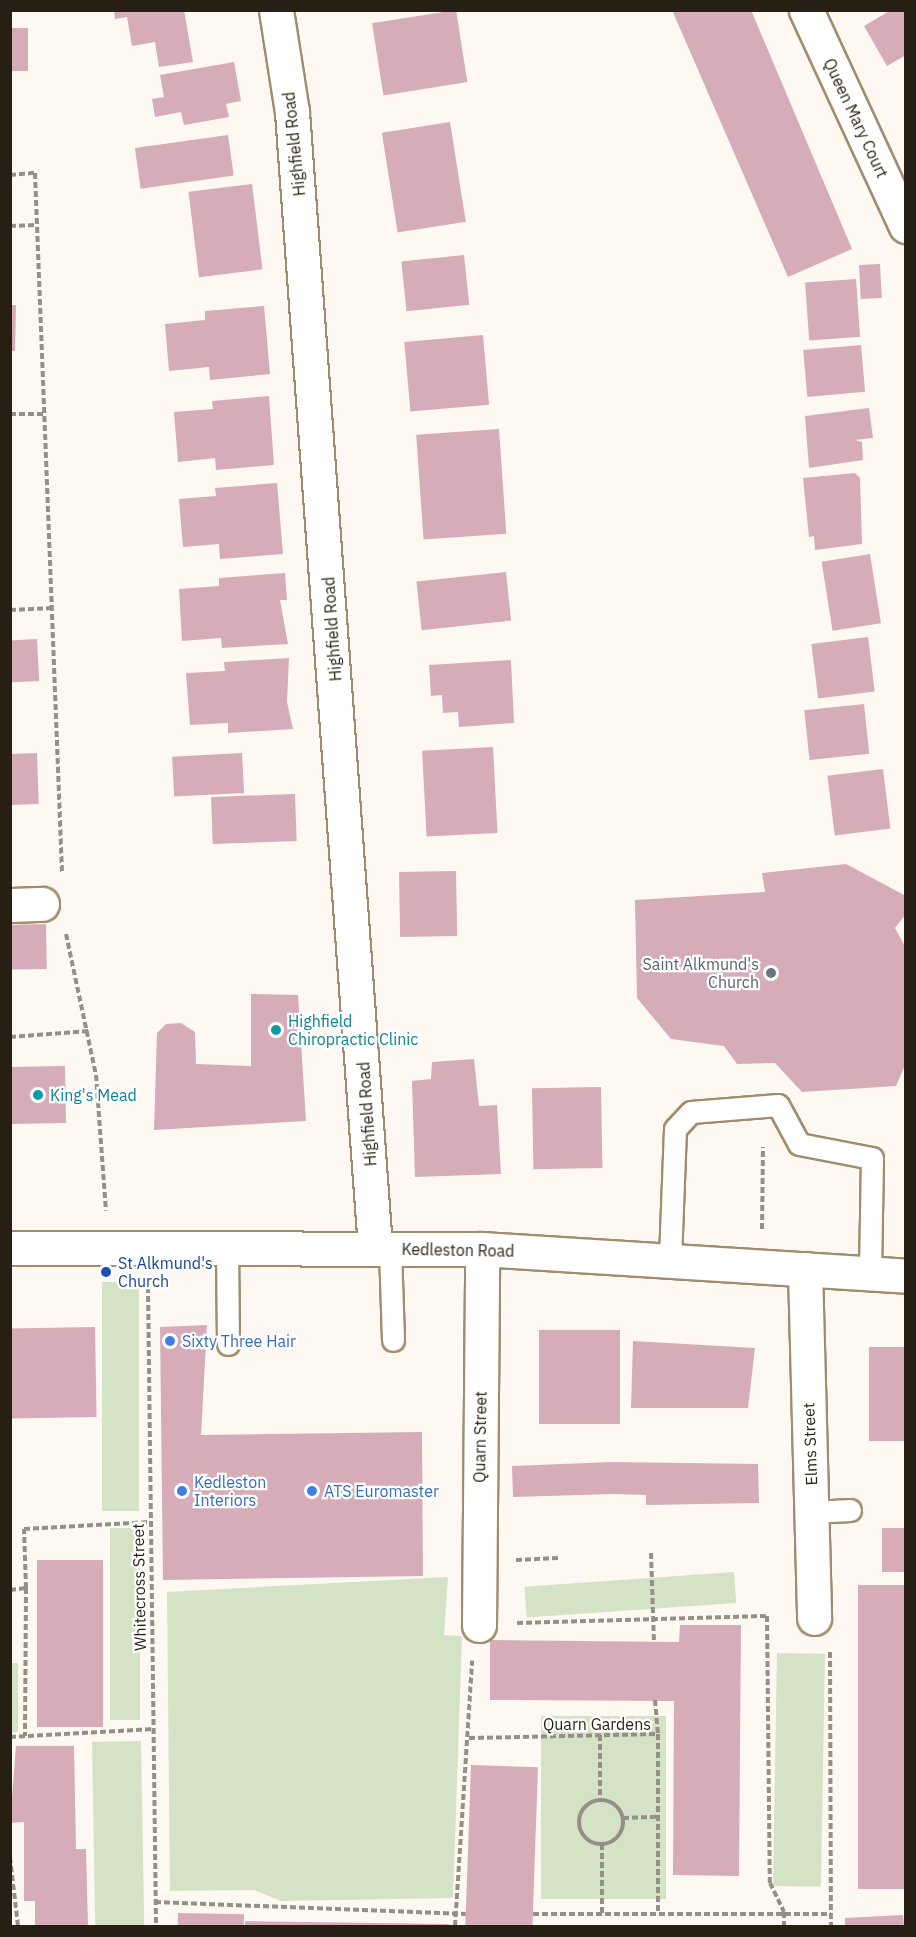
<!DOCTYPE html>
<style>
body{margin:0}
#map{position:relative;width:916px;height:1937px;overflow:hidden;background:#fdf8f1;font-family:"IBM Plex Sans",sans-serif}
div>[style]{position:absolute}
.green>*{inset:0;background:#d4e3c5;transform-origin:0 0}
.building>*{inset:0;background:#d5acb8;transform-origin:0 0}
.path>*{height:4px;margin-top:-2px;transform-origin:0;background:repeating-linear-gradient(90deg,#968f86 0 6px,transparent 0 9px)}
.path>.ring{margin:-2px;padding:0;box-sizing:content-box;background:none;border:4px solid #968f86;border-radius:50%}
.roads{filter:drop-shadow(2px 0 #a28c6e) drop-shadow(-2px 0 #a28c6e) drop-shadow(0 2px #a28c6e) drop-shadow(0 -2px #a28c6e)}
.service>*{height:21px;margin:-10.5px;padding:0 10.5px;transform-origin:10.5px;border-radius:10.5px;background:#fff}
.minor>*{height:33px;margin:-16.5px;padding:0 16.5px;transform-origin:16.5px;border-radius:16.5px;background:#fff}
.tertiary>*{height:33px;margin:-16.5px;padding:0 16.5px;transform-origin:16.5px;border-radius:16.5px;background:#fff}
.dots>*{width:16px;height:16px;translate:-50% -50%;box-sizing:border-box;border:3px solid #fff;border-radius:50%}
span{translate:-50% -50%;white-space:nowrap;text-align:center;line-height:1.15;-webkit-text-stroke:4.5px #fff;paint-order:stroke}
.street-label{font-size:16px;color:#271f13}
.worship-label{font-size:16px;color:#5b616d}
.right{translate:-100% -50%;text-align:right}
.culture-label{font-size:16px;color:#0d838f}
.left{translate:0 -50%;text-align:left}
.transit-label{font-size:16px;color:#164399}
.shop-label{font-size:16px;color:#366cbe}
.frame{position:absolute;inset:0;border:12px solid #271f13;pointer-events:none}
</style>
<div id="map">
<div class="green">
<div style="left:102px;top:1282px;width:37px;height:229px"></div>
<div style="left:110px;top:1528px;width:30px;height:192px"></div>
<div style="left:734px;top:1572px;width:31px;height:210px;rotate:86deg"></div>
<div style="clip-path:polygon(448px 1577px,444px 1635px,462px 1636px,453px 1898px,281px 1901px,254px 1890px,170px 1891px,167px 1592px)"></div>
<div style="left:777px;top:1653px;width:48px;height:233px;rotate:1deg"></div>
<div style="left:11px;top:1663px;width:7px;height:69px"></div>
<div style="left:666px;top:1716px;width:183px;height:125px;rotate:90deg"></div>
<div style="left:141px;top:1741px;width:185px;height:49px;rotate:89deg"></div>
</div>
<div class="building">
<div style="clip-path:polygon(114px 10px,184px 10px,193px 62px,159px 67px,155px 42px,132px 46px,127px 17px,115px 19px)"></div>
<div style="left:456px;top:10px;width:73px;height:85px;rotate:81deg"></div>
<div style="clip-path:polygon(672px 10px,751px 10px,852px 249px,788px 277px)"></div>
<div style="clip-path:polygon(891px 10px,906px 10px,906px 55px,887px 66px,864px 26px)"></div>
<div style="left:10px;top:28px;width:18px;height:43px"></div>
<div style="clip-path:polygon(234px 62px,241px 101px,226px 104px,229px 117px,184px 125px,181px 112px,155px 117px,152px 99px,164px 97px,160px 75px)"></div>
<div style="left:450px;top:122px;width:101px;height:69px;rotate:81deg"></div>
<div style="left:228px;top:135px;width:41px;height:94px;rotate:82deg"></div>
<div style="left:252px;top:184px;width:86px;height:64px;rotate:83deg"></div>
<div style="left:464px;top:255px;width:50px;height:63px;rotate:84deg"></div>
<div style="left:880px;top:264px;width:34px;height:21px;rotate:87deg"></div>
<div style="left:856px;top:279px;width:58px;height:51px;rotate:86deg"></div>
<div style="clip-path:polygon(10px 305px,16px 305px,15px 351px,10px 351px)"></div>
<div style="clip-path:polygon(264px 306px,270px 374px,210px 380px,209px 367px,169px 371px,165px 324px,205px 320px,205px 311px)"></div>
<div style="left:483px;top:335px;width:70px;height:79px;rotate:85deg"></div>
<div style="left:861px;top:345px;width:47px;height:58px;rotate:85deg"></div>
<div style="clip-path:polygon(269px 396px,274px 465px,216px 470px,215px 458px,178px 462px,174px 412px,213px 409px,212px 401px)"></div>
<div style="clip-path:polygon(869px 408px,873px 438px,855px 440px,862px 442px,863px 460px,809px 468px,805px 416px)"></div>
<div style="left:499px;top:429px;width:105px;height:83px;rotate:86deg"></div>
<div style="clip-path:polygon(855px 473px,860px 478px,862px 544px,815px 550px,814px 536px,809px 537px,803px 478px)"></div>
<div style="clip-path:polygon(277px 483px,283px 554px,220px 559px,219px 544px,183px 547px,179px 499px,216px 496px,215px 488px)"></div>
<div style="left:870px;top:554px;width:70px;height:49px;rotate:81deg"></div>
<div style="left:506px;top:572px;width:49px;height:90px;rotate:84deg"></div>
<div style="clip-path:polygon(285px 573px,287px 600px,280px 600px,288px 644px,222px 648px,221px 638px,182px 641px,179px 589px,219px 586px,219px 578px)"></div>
<div style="left:868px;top:637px;width:55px;height:57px;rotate:83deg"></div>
<div style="left:37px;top:639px;width:42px;height:27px;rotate:87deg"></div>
<div style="clip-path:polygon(289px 658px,287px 702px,293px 729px,228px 733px,228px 723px,190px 725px,186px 673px,225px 671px,224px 662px)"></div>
<div style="clip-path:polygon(511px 660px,514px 723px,459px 727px,458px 712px,443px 713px,442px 695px,431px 696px,429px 665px)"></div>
<div style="left:864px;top:704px;width:50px;height:60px;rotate:84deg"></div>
<div style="left:493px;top:747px;width:86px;height:71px;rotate:87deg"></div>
<div style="left:37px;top:753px;width:51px;height:27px;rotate:88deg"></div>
<div style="left:242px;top:753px;width:40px;height:70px;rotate:87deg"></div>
<div style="left:883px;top:769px;width:60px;height:56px;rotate:83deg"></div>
<div style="left:295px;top:794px;width:47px;height:84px;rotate:88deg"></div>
<div style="clip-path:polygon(846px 864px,906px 896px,906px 914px,895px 928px,906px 948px,906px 1063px,896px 1086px,802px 1092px,775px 1063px,737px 1064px,724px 1046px,671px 1039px,637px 998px,635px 900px,765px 892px,762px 873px)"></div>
<div style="left:456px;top:871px;width:65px;height:57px;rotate:89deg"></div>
<div style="left:46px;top:924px;width:45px;height:36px;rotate:89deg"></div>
<div style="clip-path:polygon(251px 994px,298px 995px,306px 1121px,154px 1130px,157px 1033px,166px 1024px,181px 1023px,195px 1032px,196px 1064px,251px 1066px)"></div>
<div style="clip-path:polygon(474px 1059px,479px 1106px,497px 1105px,501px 1174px,415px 1177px,412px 1081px,431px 1079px,432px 1062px)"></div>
<div style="left:65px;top:1066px;width:57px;height:55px;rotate:89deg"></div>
<div style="left:601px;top:1087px;width:81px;height:69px;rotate:89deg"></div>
<div style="clip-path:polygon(207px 1325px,201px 1435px,422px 1432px,423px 1576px,163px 1580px,160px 1327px)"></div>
<div style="left:95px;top:1327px;width:90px;height:85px;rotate:89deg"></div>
<div style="left:539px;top:1330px;width:81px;height:94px"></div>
<div style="clip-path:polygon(633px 1341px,755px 1348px,748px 1408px,631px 1408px)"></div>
<div style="left:869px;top:1347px;width:37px;height:94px"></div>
<div style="clip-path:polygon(612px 1462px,758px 1464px,759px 1503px,646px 1505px,646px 1495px,613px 1494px,513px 1497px,512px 1466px)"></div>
<div style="left:906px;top:1528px;width:44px;height:24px;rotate:90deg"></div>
<div style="left:103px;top:1560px;width:167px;height:66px;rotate:90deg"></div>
<div style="left:906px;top:1585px;width:304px;height:48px;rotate:90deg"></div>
<div style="clip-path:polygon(680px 1625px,741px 1625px,739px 1876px,673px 1875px,674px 1701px,490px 1700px,490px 1640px,679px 1642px)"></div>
<div style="clip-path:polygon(16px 1746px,74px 1746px,76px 1849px,86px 1849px,88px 1926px,35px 1926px,35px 1901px,24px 1901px,24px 1822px,10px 1823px)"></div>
<div style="left:471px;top:1765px;width:67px;height:161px;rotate:2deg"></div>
<div style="left:178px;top:1913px;width:66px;height:13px;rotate:1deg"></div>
<div style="clip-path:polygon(903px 1915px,904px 1926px,845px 1926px,845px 1918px)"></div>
<div style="clip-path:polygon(245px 1921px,449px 1924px,449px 1926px,245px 1926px)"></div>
</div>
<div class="path">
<div style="left:10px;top:175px;width:25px;rotate:-5deg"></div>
<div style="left:35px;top:173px;width:701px;rotate:87.79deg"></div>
<div style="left:10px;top:226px;width:27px;rotate:-2deg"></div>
<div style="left:10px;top:414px;width:35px"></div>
<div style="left:10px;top:610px;width:43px;rotate:-2.7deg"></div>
<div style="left:66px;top:934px;width:144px;rotate:78deg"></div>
<div style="left:96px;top:1075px;width:136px;rotate:85.8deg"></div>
<div style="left:10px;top:1037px;width:79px;rotate:-4.3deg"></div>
<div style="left:762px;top:1229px;width:82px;rotate:-89.3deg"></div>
<div style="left:148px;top:1287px;width:639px;rotate:89.28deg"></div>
<div style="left:651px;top:1553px;width:89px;rotate:88.1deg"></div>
<div style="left:516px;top:1560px;width:42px;rotate:-2.7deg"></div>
<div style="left:26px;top:1588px;width:59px;rotate:-91.9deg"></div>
<div style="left:24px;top:1529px;width:126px;rotate:-3.2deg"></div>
<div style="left:10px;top:1590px;width:16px;rotate:-7deg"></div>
<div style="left:26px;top:1588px;width:148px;rotate:90.4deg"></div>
<div style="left:517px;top:1623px;width:250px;rotate:-1.6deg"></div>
<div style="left:767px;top:1616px;width:267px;rotate:89.4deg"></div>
<div style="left:770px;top:1883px;width:32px;rotate:64deg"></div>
<div style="left:784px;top:1912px;width:14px;rotate:90deg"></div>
<div style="left:830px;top:1652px;width:274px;rotate:89.8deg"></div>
<div style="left:655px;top:1700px;width:34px;rotate:85deg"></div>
<div style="left:600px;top:1735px;width:65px;rotate:90deg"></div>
<div style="left:10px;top:1737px;width:144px;rotate:-3.2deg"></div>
<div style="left:469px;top:1738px;width:189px;rotate:-1.2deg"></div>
<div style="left:658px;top:1734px;width:177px;rotate:90deg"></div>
<div class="ring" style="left:579px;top:1800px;width:40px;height:40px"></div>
<div style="left:623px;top:1818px;width:35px;rotate:-2deg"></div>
<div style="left:10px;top:1857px;width:69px;rotate:83.4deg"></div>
<div style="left:155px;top:1902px;width:311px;rotate:2.2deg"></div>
<div style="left:602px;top:1913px;width:69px;rotate:-90deg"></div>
<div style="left:533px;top:1914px;width:298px"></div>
<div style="left:455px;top:1926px;width:266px;rotate:-86.3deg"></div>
</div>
<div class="roads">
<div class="service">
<div style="left:227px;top:1247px;width:97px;rotate:89.4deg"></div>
<div style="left:390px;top:1249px;width:91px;rotate:88.1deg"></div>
<div style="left:670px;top:1259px;width:130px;rotate:-87.8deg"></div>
<div style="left:675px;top:1129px;width:23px;rotate:-47deg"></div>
<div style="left:691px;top:1112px;width:87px;rotate:-4.6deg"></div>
<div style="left:778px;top:1105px;width:44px;rotate:61.7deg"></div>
<div style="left:799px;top:1144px;width:74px;rotate:10.9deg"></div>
<div style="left:872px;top:1158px;width:116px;rotate:91deg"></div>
<div style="left:812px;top:1512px;width:38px;rotate:-3deg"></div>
</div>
<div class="minor">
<div style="left:276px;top:10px;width:103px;rotate:81.1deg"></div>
<div style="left:292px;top:112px;width:1139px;rotate:85.82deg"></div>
<div style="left:806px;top:10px;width:238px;rotate:65.2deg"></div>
<div style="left:10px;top:905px;width:32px;rotate:-2deg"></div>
<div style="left:805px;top:1269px;width:349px;rotate:88.5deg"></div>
<div style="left:479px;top:1625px;width:376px;rotate:-89.5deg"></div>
</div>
<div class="tertiary">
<div style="left:10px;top:1248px;width:472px;rotate:0.1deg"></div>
<div style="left:482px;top:1249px;width:425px;rotate:3.6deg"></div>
</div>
</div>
<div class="dots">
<div style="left:771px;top:973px;background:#6b7280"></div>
<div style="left:276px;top:1030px;background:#0f9aa8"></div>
<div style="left:38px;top:1095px;background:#0f9aa8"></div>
<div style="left:106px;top:1272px;background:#1a4fb4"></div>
<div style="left:170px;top:1341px;background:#3f7fe0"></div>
<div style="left:182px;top:1491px;background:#3f7fe0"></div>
<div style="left:312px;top:1491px;background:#3f7fe0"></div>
</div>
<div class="street-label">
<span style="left:856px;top:118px;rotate:65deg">Queen Mary Court</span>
<span style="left:294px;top:144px;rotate:-96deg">Highfield Road</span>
<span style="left:332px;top:629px;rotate:-94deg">Highfield Road</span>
<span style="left:367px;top:1114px;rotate:-94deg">Highfield Road</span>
<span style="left:458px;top:1250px;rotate:1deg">Kedleston Road</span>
<span style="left:480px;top:1437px;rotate:-89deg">Quarn Street</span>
<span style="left:810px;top:1444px;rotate:-92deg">Elms Street</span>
<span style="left:139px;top:1587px;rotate:-91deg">Whitecross Street</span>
<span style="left:597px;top:1724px">Quarn Gardens</span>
</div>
<div class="worship-label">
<span class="right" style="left:759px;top:973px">Saint Alkmund's<br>Church</span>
</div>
<div class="culture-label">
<span class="left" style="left:288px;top:1030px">Highfield<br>Chiropractic Clinic</span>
<span class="left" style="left:50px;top:1095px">King's Mead</span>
</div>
<div class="transit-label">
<span class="left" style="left:118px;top:1272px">St Alkmund's<br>Church</span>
</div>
<div class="shop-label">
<span class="left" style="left:182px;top:1341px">Sixty Three Hair</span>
<span class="left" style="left:194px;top:1491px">Kedleston<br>Interiors</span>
<span class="left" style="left:324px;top:1491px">ATS Euromaster</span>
</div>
<div class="frame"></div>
</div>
